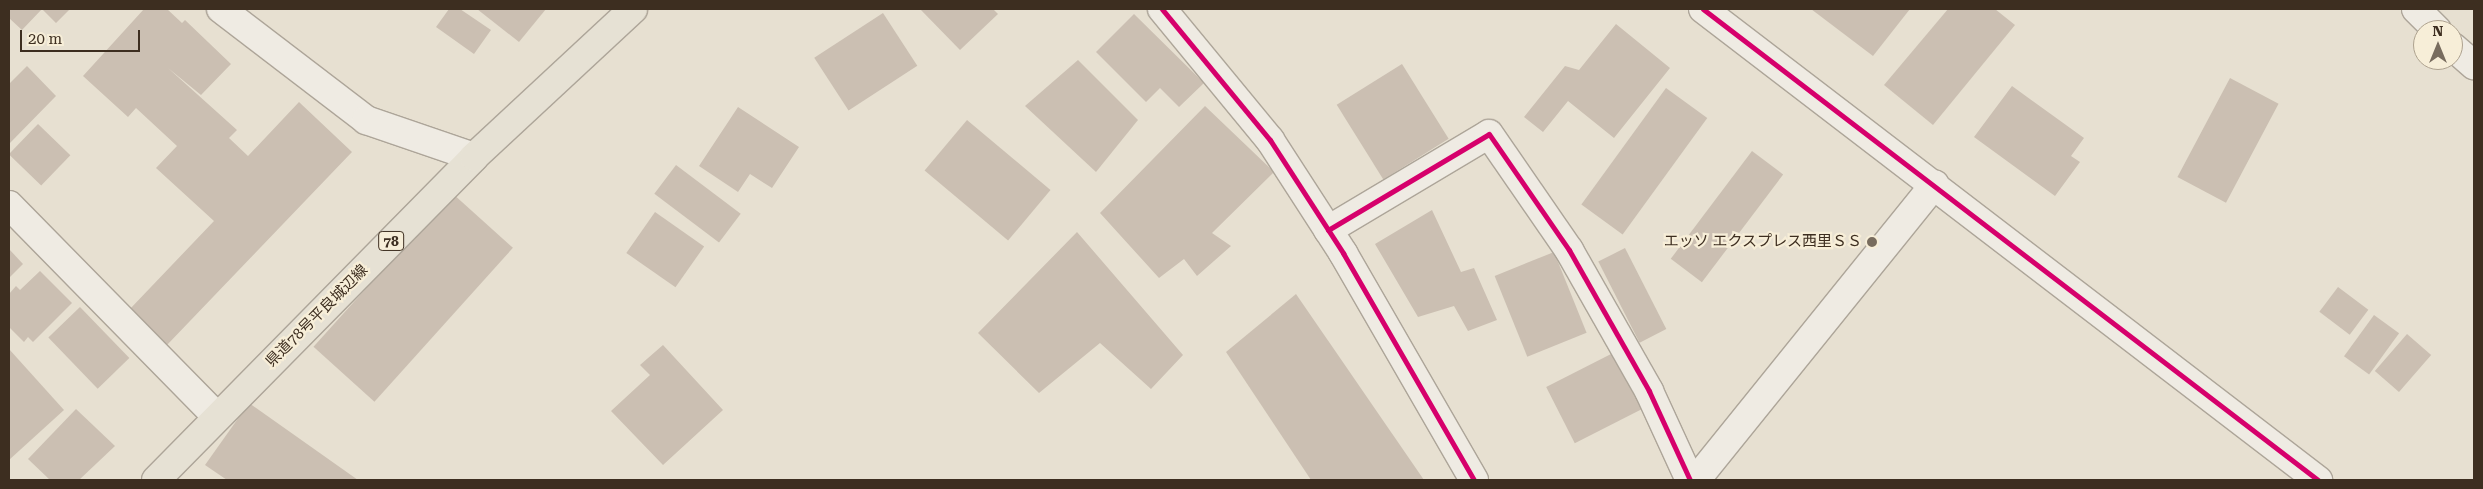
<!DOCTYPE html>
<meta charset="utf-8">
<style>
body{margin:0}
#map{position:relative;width:2483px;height:489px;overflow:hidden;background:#e7e0d1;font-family:"Roboto Serif","Noto Sans JP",serif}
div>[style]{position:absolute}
.building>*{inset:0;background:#cbbfb2;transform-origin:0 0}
.roads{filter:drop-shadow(1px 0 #ada599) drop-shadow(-1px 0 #ada599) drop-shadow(0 1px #ada599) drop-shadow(0 -1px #ada599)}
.street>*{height:28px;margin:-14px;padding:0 14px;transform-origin:14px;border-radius:14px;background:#efebe3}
.secondary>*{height:28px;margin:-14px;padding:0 14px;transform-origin:14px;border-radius:14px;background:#efebe3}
.primary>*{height:28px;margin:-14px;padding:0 14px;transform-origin:14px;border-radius:14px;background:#e6e1d4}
.cycleway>*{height:5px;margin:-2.5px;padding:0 2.5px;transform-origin:2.5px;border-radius:2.5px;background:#d6006c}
.dots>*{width:14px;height:14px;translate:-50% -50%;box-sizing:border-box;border:2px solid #f7eed8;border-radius:50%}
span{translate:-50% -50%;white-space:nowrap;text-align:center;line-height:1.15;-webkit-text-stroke:4.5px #f7eed8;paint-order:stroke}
.shield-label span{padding:1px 4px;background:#f7eed8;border:1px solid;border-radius:4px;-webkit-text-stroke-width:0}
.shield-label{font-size:14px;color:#3d2e20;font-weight:700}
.poi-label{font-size:15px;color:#3d2e20}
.right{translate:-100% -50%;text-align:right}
.street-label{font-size:15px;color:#3d2e20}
.frame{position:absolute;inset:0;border:10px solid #3d2e20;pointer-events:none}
.north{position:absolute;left:2413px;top:20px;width:50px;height:50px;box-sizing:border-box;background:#f7eed8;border:1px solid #ada18e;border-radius:50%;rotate:0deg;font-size:14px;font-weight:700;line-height:20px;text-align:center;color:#3d2e20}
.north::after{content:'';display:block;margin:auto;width:18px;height:22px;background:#786c5e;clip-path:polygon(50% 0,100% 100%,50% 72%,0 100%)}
.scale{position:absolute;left:20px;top:30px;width:120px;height:22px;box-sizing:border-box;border:2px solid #3d2e20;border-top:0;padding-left:6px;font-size:15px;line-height:18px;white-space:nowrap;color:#3d2e20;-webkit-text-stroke:4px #f7eed8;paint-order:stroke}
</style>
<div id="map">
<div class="building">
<div style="clip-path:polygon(9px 9px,70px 9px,56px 23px,42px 9px,22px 30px,9px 18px)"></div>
<div style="clip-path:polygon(144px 9px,167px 9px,182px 23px,185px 20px,231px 64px,201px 95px,168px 68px,237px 130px,229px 138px,248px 156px,299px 102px,352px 152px,167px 345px,129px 310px,214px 221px,156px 168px,177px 146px,136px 108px,128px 117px,83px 76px)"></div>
<div style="clip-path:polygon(449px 9px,460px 9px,491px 30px,474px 54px,436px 27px)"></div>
<div style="clip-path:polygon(477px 9px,546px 9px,519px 42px)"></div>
<div style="clip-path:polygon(920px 9px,993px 9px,998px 14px,960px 50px)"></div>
<div style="clip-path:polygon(1811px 9px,1910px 9px,1873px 56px)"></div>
<div style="clip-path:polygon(1948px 9px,1995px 9px,2015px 25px,1933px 125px,1884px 85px)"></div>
<div style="left:883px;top:13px;width:63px;height:82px;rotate:57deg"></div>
<div style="clip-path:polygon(1134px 14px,1204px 83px,1179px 107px,1160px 88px,1146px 102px,1096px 52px)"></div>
<div style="clip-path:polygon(1616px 24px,1670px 68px,1614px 138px,1568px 101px,1543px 132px,1524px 117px,1565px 66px,1579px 70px)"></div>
<div style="clip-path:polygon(1078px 60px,1138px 120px,1096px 172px,1025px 106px)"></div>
<div style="left:1402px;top:64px;width:88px;height:77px;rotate:58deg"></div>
<div style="clip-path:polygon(27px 66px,56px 96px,9px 144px,9px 84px)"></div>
<div style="left:2230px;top:78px;width:55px;height:112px;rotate:28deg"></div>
<div style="clip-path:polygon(2012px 86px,2084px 138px,2071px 156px,2080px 162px,2055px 196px,1974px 137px)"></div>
<div style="left:1666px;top:88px;width:51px;height:144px;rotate:36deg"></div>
<div style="clip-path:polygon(1205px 106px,1274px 172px,1212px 233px,1231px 246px,1197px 276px,1184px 259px,1159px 278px,1100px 213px)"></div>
<div style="clip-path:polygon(738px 107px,799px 147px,772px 188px,750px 174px,738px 192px,699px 166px)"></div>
<div style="left:967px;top:120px;width:109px;height:66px;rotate:40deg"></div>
<div style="left:38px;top:124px;width:45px;height:42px;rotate:44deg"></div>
<div style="left:1752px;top:151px;width:39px;height:135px;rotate:37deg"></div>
<div style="left:676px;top:165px;width:81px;height:36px;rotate:37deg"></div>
<div style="left:452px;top:193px;width:82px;height:207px;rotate:42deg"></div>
<div style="clip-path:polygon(1432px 210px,1461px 272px,1474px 268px,1497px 320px,1468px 331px,1454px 306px,1418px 317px,1375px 244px)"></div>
<div style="left:655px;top:212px;width:60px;height:50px;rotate:35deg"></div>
<div style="clip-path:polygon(1077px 232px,1183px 355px,1151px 389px,1100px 343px,1039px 393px,978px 333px)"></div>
<div style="left:1625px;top:248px;width:91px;height:30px;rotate:63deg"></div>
<div style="clip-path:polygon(9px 249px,23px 264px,9px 278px)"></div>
<div style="left:1554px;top:252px;width:87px;height:64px;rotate:68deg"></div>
<div style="clip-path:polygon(40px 271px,72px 303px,33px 342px,28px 337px,24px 342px,9px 327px,9px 294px,16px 286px,20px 290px)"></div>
<div style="left:2338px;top:287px;width:38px;height:31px;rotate:37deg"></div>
<div style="clip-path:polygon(1296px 294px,1424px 480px,1311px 480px,1226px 352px)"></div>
<div style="left:80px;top:307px;width:71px;height:44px;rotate:46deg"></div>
<div style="left:2374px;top:315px;width:31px;height:51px;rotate:36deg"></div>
<div style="left:2407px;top:334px;width:32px;height:49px;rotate:41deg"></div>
<div style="clip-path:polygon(663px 345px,723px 410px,663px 465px,611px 411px,650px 375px,640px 365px)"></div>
<div style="clip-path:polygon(9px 349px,64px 410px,9px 460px)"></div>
<div style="left:1613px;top:353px;width:63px;height:75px;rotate:63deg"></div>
<div style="clip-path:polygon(249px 403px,358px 480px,227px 480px,205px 465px)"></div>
<div style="clip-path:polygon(76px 409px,115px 446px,79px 480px,50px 480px,28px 459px)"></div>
</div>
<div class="roads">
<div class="street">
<div style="left:221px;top:9px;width:183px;rotate:37.4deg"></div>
<div style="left:366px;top:120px;width:114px;rotate:18.9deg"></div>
<div style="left:1162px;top:9px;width:170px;rotate:50.5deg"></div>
<div style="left:1270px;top:140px;width:135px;rotate:57.1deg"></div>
<div style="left:1343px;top:253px;width:262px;rotate:60deg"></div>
<div style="left:2416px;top:9px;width:30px;rotate:45deg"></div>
<div style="left:2453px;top:47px;width:28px;rotate:41deg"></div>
<div style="left:9px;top:205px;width:297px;rotate:45.5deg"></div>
<div style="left:1328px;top:230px;width:187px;rotate:-30.8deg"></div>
<div style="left:1489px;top:134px;width:141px;rotate:55.4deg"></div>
<div style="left:1569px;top:250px;width:162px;rotate:60.4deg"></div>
<div style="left:1649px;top:391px;width:98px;rotate:65.3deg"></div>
<div style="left:1696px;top:480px;width:380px;rotate:-51.1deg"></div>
</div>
<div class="secondary">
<div style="left:1703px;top:9px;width:775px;rotate:37.45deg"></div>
</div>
<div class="primary">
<div style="left:156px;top:480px;width:453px;rotate:-45.4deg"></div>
<div style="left:474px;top:157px;width:217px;rotate:-42.9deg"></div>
</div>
</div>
<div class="cycleway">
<div style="left:1162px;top:9px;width:170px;rotate:50.5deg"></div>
<div style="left:1270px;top:140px;width:135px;rotate:57.1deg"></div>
<div style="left:1343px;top:253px;width:262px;rotate:60deg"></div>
<div style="left:1703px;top:9px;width:775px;rotate:37.45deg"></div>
<div style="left:1328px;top:230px;width:187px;rotate:-30.8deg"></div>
<div style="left:1489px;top:134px;width:141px;rotate:55.4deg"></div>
<div style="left:1569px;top:250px;width:162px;rotate:60.4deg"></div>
<div style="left:1649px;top:391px;width:98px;rotate:65.3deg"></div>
</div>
<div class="dots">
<div style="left:1872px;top:242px;background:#786c5e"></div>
</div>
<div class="shield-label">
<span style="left:391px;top:241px">78</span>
</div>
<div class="poi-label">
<span class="right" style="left:1862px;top:242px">エッソ エクスプレス西里ＳＳ</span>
</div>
<div class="street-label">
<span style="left:317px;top:316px;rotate:-45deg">県道78号平良城辺線</span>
</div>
<div class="frame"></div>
<div class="north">N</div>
<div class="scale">20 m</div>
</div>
